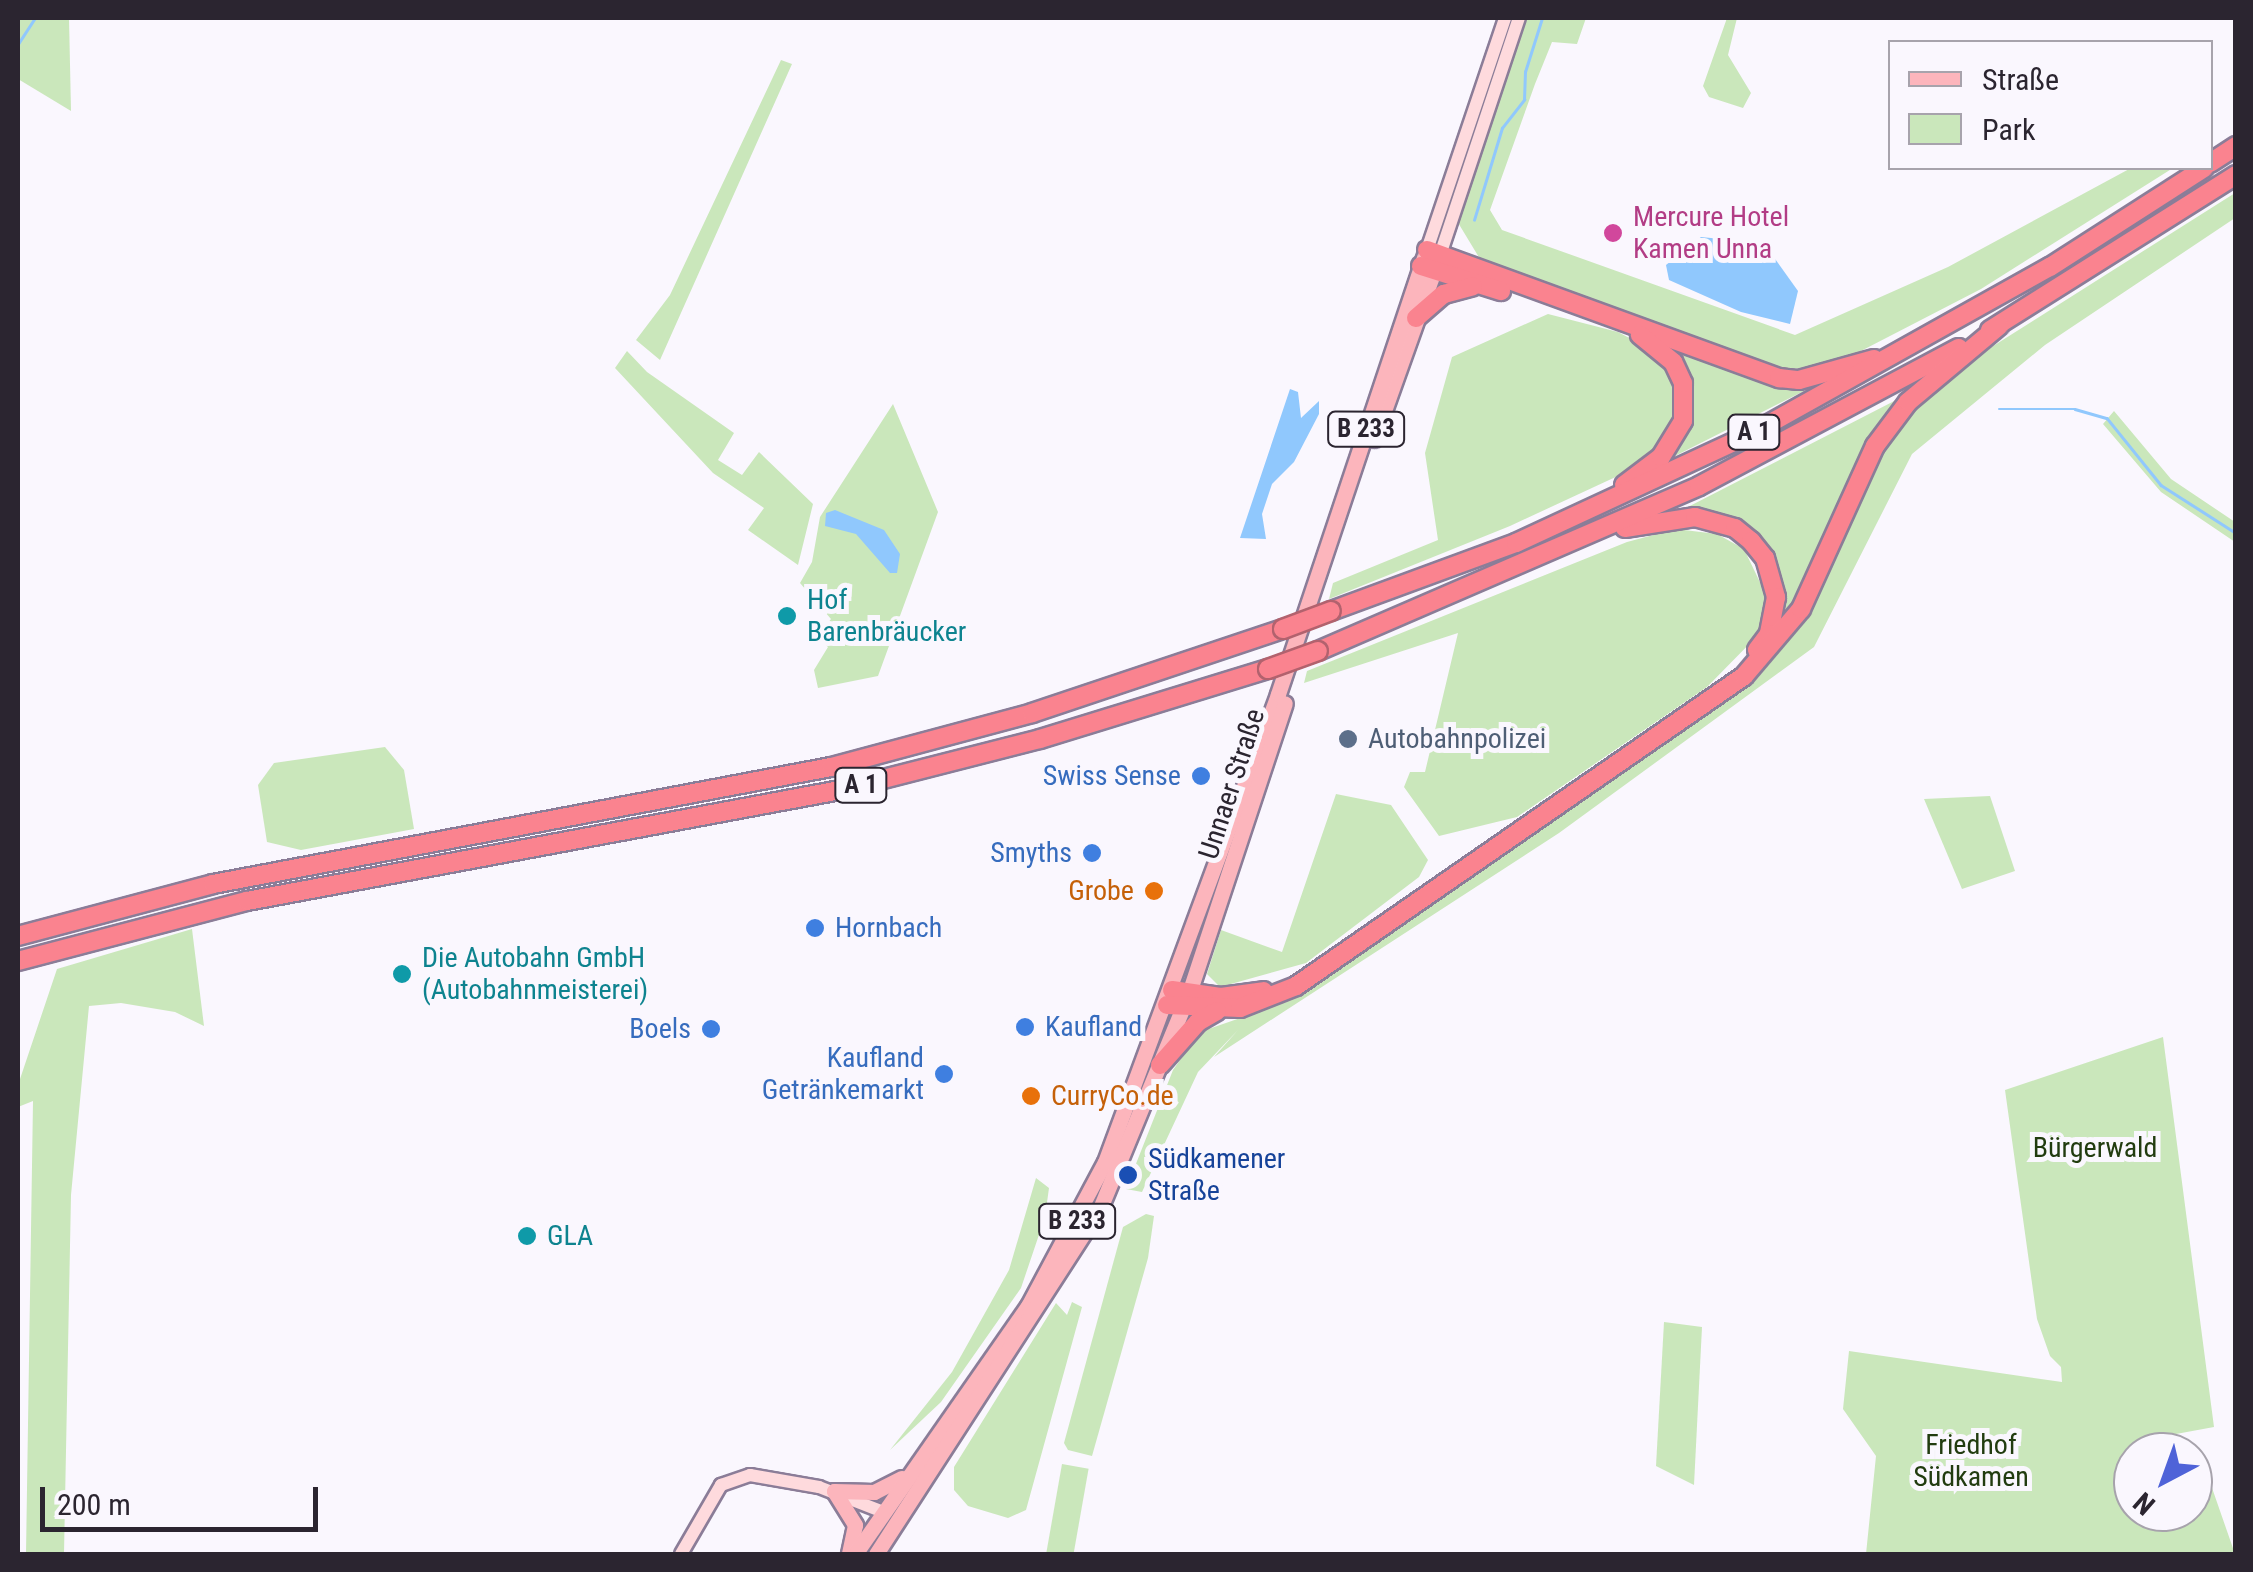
<!DOCTYPE html>
<meta charset="utf-8">
<style>
body{margin:0}
#map{position:relative;width:2253px;height:1572px;overflow:hidden;background:#faf7fe;font-family:"Roboto Condensed",sans-serif}
div>[style]{position:absolute}
.green>*{inset:0;background:#cae7bb;transform-origin:0 0}
.water>*{inset:0;background:#90c8fd}
.stream>*{height:2.5px;margin:-1.25px;padding:0 1.25px;transform-origin:1.25px;border-radius:1.25px;background:#90c8fd}
.roads{filter:drop-shadow(2px 0 #8b7d98) drop-shadow(-2px 0 #8b7d98) drop-shadow(0 2px #8b7d98) drop-shadow(0 -2px #8b7d98)}
.secondary>*{height:12px;margin:-6px;padding:0 6px;transform-origin:6px;border-radius:6px;background:#fedadd}
.primary>*{height:15px;margin:-7.5px;padding:0 7.5px;transform-origin:7.5px;border-radius:7.5px;background:#fcb5bc}
.highway>*{height:18px;margin:-9px;padding:0 9px;transform-origin:9px;border-radius:9px;background:#fa838f}
.bridges{filter:drop-shadow(2px 0 #b2626e) drop-shadow(-2px 0 #b2626e) drop-shadow(0 2px #b2626e) drop-shadow(0 -2px #b2626e)}
.highway-bridge>*{height:18px;margin:-9px;padding:0 9px;transform-origin:9px;border-radius:9px;background:#fa838f}
.dots>*{width:28px;height:28px;translate:-50% -50%;box-sizing:border-box;border:5px solid #faf7fe;border-radius:50%}
span{translate:-50% -50%;white-space:nowrap;text-align:center;line-height:1.15;-webkit-text-stroke:10px #faf7fe;paint-order:stroke}
.shield-label span{padding:2px 8px;background:#faf7fe;border:2px solid;border-radius:8px;-webkit-text-stroke-width:0}
.shield-label{font-size:25px;color:#2b2530;font-weight:700}
.hotel-label{font-size:28px;color:#b23c85}
.left{translate:0 -50%;text-align:left}
.culture-label{font-size:28px;color:#0d838f}
.service-label{font-size:28px;color:#4e5e75}
.shop-label{font-size:28px;color:#366cbe}
.right{translate:-100% -50%;text-align:right}
.street-label{font-size:28px;color:#2b2530}
.food-label{font-size:28px;color:#c56008}
.park-label{font-size:28px;color:#223c10}
.transit-label{font-size:28px;color:#164399}
.frame{position:absolute;inset:0;border:20px solid #2b2530;pointer-events:none}
.legend{position:absolute;left:1888px;top:40px;width:325px;height:130px;box-sizing:border-box;background:#faf7fe;border:2px solid #a7a3ac;margin:0;padding:12px 18px;list-style:none;font-size:30px;color:#2b2530}
.legend li{display:flex;align-items:center;gap:20px;height:50px}
.legend b{width:50px;border:2px solid #a7a3ac}
.north{position:absolute;left:2113px;top:1432px;width:100px;height:100px;box-sizing:border-box;background:#faf7fe;border:2px solid #a7a3ac;border-radius:50%;rotate:221deg;font-size:28px;font-weight:700;line-height:40px;text-align:center;color:#2b2530}
.north::after{content:'';display:block;margin:auto;width:35px;height:45px;background:#4f63d8;clip-path:polygon(50% 0,100% 100%,50% 72%,0 100%)}
.scale{position:absolute;left:40px;top:1487px;width:278px;height:45px;box-sizing:border-box;border:5px solid #2b2530;border-top:0;padding-left:12px;font-size:30px;line-height:35px;white-space:nowrap;color:#2b2530;-webkit-text-stroke:8px #faf7fe;paint-order:stroke}
</style>
<div id="map">
<div class="green">
<div style="clip-path:polygon(18px 18px,69px 18px,71px 111px,18px 79px)"></div>
<div style="clip-path:polygon(1525px 18px,1586px 18px,1577px 44px,1552px 42px,1535px 84px,1490px 210px,1502px 230px,1795px 335px,1948px 267px,2131px 168px,2173px 168px,1981px 289px,1828px 368px,1785px 369px,1480px 259px,1457px 221px)"></div>
<div style="clip-path:polygon(1727px 18px,1737px 18px,1728px 55px,1751px 93px,1743px 108px,1709px 97px,1703px 86px)"></div>
<div style="clip-path:polygon(781px 60px,792px 64px,660px 360px,636px 340px,670px 295px)"></div>
<div style="clip-path:polygon(2235px 193px,2235px 218px,2045px 345px,1912px 454px,1814px 647px,1559px 833px,1214px 1057px,1238px 1030px,1198px 1072px,1142px 1192px,1126px 1189px,1173px 1070px,1200px 1032px,1269px 1008px,1745px 681px,1790px 638px,1882px 450px,1913px 408px,1952px 372px)"></div>
<div style="clip-path:polygon(1548px 314px,1618px 332px,1654px 351px,1674px 379px,1679px 413px,1664px 445px,1635px 468px,1510px 526px,1329px 599px,1333px 583px,1438px 540px,1425px 453px,1452px 357px)"></div>
<div style="clip-path:polygon(1664px 343px,1812px 382px,1814px 386px,1669px 459px,1692px 398px,1687px 375px)"></div>
<div style="clip-path:polygon(627px 351px,647px 372px,734px 433px,718px 460px,742px 475px,759px 452px,813px 504px,798px 565px,748px 530px,764px 508px,713px 473px,615px 368px)"></div>
<div style="clip-path:polygon(1902px 397px,1797px 602px,1782px 627px,1753px 538px,1682px 510px)"></div>
<div style="clip-path:polygon(893px 404px,938px 512px,878px 676px,818px 688px,814px 670px,828px 647px,817px 637px,831px 619px,800px 583px,812px 562px,820px 517px)"></div>
<div style="clip-path:polygon(2114px 411px,2171px 479px,2235px 522px,2235px 542px,2161px 492px,2103px 424px)"></div>
<div style="clip-path:polygon(1676px 529px,1717px 534px,1744px 549px,1769px 601px,1763px 630px,1707px 687px,1517px 817px,1439px 836px,1404px 787px,1410px 772px,1425px 772px,1458px 633px,1304px 683px,1307px 671px,1627px 542px)"></div>
<div style="clip-path:polygon(385px 747px,404px 770px,414px 829px,301px 850px,267px 842px,258px 785px,274px 763px)"></div>
<div style="clip-path:polygon(1336px 794px,1391px 805px,1428px 860px,1419px 877px,1306px 963px,1220px 987px,1207px 974px,1221px 930px,1282px 952px)"></div>
<div style="clip-path:polygon(1990px 796px,2015px 871px,1962px 889px,1924px 799px)"></div>
<div style="clip-path:polygon(192px 929px,204px 1026px,175px 1012px,121px 1003px,89px 1006px,71px 1195px,64px 1554px,26px 1554px,33px 1101px,18px 1107px,18px 1085px,57px 969px)"></div>
<div style="clip-path:polygon(2163px 1037px,2214px 1427px,2176px 1434px,2186px 1452px,2133px 1452px,2133px 1512px,2193px 1512px,2193px 1456px,2203px 1462px,2235px 1554px,1866px 1554px,1876px 1456px,1843px 1409px,1849px 1351px,2062px 1382px,2061px 1367px,2050px 1356px,2037px 1319px,2005px 1090px)"></div>
<div style="clip-path:polygon(1036px 1178px,1049px 1188px,1045px 1217px,1021px 1288px,941px 1402px,890px 1450px,952px 1372px,1009px 1270px)"></div>
<div style="clip-path:polygon(1146px 1214px,1154px 1216px,1148px 1258px,1092px 1456px,1068px 1450px,1064px 1443px,1123px 1227px)"></div>
<div style="clip-path:polygon(1072px 1302px,1082px 1307px,1026px 1510px,1008px 1518px,968px 1506px,954px 1490px,954px 1467px,1056px 1303px,1067px 1315px)"></div>
<div style="clip-path:polygon(1664px 1322px,1702px 1327px,1694px 1485px,1656px 1466px)"></div>
<div style="left:1062px;top:1464px;width:27px;height:93px;rotate:10deg"></div>
</div>
<div class="water">
<div style="clip-path:polygon(1701px 237px,1741px 241px,1773px 256px,1798px 291px,1790px 324px,1741px 312px,1669px 280px,1666px 265px)"></div>
<div style="clip-path:polygon(1290px 389px,1298px 392px,1301px 418px,1319px 401px,1319px 414px,1294px 462px,1272px 484px,1262px 514px,1266px 539px,1240px 538px)"></div>
<div style="clip-path:polygon(835px 510px,884px 530px,900px 554px,897px 573px,890px 573px,856px 534px,825px 526px,826px 513px)"></div>
</div>
<div class="stream">
<div style="left:18px;top:44px;width:31px;rotate:-57deg"></div>
<div style="left:1474px;top:220px;width:96px;rotate:-73.1deg"></div>
<div style="left:1502px;top:128px;width:36px;rotate:-52deg"></div>
<div style="left:1524px;top:100px;width:28px;rotate:-88deg"></div>
<div style="left:1525px;top:72px;width:57px;rotate:-72.5deg"></div>
<div style="left:1999px;top:409px;width:76px"></div>
<div style="left:2075px;top:409px;width:33px;rotate:16deg"></div>
<div style="left:2107px;top:418px;width:86px;rotate:51.1deg"></div>
<div style="left:2161px;top:485px;width:89px;rotate:32.6deg"></div>
</div>
<div class="roads">
<div class="secondary">
<div style="left:1427px;top:250px;width:245px;rotate:-71.4deg"></div>
<div style="left:1440px;top:255px;width:250px;rotate:-71.6deg"></div>
<div style="left:681px;top:1554px;width:80px;rotate:-59.9deg"></div>
<div style="left:721px;top:1485px;width:31px;rotate:-19deg"></div>
<div style="left:750px;top:1475px;width:70px;rotate:9.9deg"></div>
<div style="left:819px;top:1487px;width:66px;rotate:21.2deg"></div>
</div>
<div class="primary">
<div style="left:1374px;top:439px;width:191px;rotate:-70.4deg"></div>
<div style="left:834px;top:1491px;width:40px;rotate:1.4deg"></div>
<div style="left:874px;top:1492px;width:31px;rotate:-27deg"></div>
<div style="left:834px;top:1491px;width:40px;rotate:58deg"></div>
<div style="left:855px;top:1525px;width:30px;rotate:102deg"></div>
<div style="left:855px;top:1554px;width:302px;rotate:-55.1deg"></div>
<div style="left:1028px;top:1306px;width:163px;rotate:-61.9deg"></div>
<div style="left:1105px;top:1162px;width:499px;rotate:-69.7deg"></div>
<div style="left:1278px;top:694px;width:460px;rotate:-71.5deg"></div>
<div style="left:876px;top:1554px;width:414px;rotate:-57.1deg"></div>
<div style="left:1101px;top:1206px;width:230px;rotate:-67.6deg"></div>
<div style="left:1189px;top:993px;width:305px;rotate:-71.7deg"></div>
</div>
<div class="highway">
<div style="left:2210px;top:163px;width:31px;rotate:-33deg"></div>
<div style="left:1427px;top:250px;width:375px;rotate:20deg"></div>
<div style="left:1779px;top:378px;width:20px;rotate:6deg"></div>
<div style="left:1799px;top:380px;width:78px;rotate:-15.6deg"></div>
<div style="left:1421px;top:266px;width:84px;rotate:17.4deg"></div>
<div style="left:1416px;top:318px;width:37px;rotate:-41deg"></div>
<div style="left:1444px;top:294px;width:30px;rotate:-15deg"></div>
<div style="left:1990px;top:330px;width:291px;rotate:-32.2deg"></div>
<div style="left:1624px;top:485px;width:46px;rotate:-37.1deg"></div>
<div style="left:1661px;top:457px;width:42px;rotate:-58.6deg"></div>
<div style="left:1683px;top:421px;width:38px;rotate:-90deg"></div>
<div style="left:1683px;top:383px;width:23px;rotate:-115deg"></div>
<div style="left:1673px;top:362px;width:43px;rotate:-140.7deg"></div>
<div style="left:1625px;top:528px;width:71px;rotate:-8.9deg"></div>
<div style="left:1695px;top:517px;width:41px;rotate:15.4deg"></div>
<div style="left:1735px;top:528px;width:21px;rotate:39deg"></div>
<div style="left:1751px;top:541px;width:22px;rotate:51deg"></div>
<div style="left:1765px;top:558px;width:41px;rotate:74.2deg"></div>
<div style="left:1776px;top:597px;width:38px;rotate:101deg"></div>
<div style="left:1769px;top:634px;width:20px;rotate:127deg"></div>
<div style="left:1331px;top:611px;width:197px;rotate:-20.2deg"></div>
<div style="left:1516px;top:543px;width:257px;rotate:-24.9deg"></div>
<div style="left:1749px;top:435px;width:345px;rotate:-29.2deg"></div>
<div style="left:2050px;top:267px;width:183px;rotate:-32.7deg"></div>
<div style="left:1318px;top:651px;width:415px;rotate:-23.4deg"></div>
<div style="left:1699px;top:486px;width:294px;rotate:-28deg"></div>
<div style="left:18px;top:936px;width:202px;rotate:-14.9deg"></div>
<div style="left:213px;top:884px;width:629px;rotate:-10.72deg"></div>
<div style="left:831px;top:767px;width:208px;rotate:-15deg"></div>
<div style="left:1032px;top:713px;width:265px;rotate:-18.5deg"></div>
<div style="left:18px;top:961px;width:237px;rotate:-14.7deg"></div>
<div style="left:247px;top:901px;width:603px;rotate:-10.6deg"></div>
<div style="left:840px;top:790px;width:206px;rotate:-14.3deg"></div>
<div style="left:1040px;top:739px;width:239px;rotate:-17.1deg"></div>
<div style="left:1172px;top:990px;width:49px;rotate:8.1deg"></div>
<div style="left:1221px;top:997px;width:43px;rotate:-7.9deg"></div>
<div style="left:1167px;top:1005px;width:73px;rotate:2.4deg"></div>
<div style="left:1240px;top:1008px;width:60px;rotate:-21.4deg"></div>
<div style="left:1296px;top:986px;width:545px;rotate:-34.68deg"></div>
<div style="left:1744px;top:676px;width:88px;rotate:-49.6deg"></div>
<div style="left:1801px;top:609px;width:179px;rotate:-65.6deg"></div>
<div style="left:1875px;top:446px;width:55px;rotate:-53.1deg"></div>
<div style="left:1908px;top:402px;width:119px;rotate:-39.9deg"></div>
<div style="left:1160px;top:1065px;width:57px;rotate:-48.5deg"></div>
<div style="left:1198px;top:1022px;width:22px;rotate:-30deg"></div>
</div>
</div>
<div class="bridges">
<div class="highway-bridge">
<div style="left:1283px;top:629px;width:51px;rotate:-20.6deg"></div>
<div style="left:1268px;top:669px;width:53px;rotate:-19.8deg"></div>
</div>
</div>
<div class="dots">
<div style="left:1613px;top:233px;background:#d1479c"></div>
<div style="left:787px;top:616px;background:#0f9aa8"></div>
<div style="left:1348px;top:739px;background:#5c6f8a"></div>
<div style="left:1201px;top:776px;background:#3f7fe0"></div>
<div style="left:1092px;top:853px;background:#3f7fe0"></div>
<div style="left:1154px;top:891px;background:#e8710a"></div>
<div style="left:815px;top:928px;background:#3f7fe0"></div>
<div style="left:402px;top:974px;background:#0f9aa8"></div>
<div style="left:1025px;top:1027px;background:#3f7fe0"></div>
<div style="left:711px;top:1029px;background:#3f7fe0"></div>
<div style="left:944px;top:1074px;background:#3f7fe0"></div>
<div style="left:1031px;top:1096px;background:#e8710a"></div>
<div style="left:1128px;top:1175px;background:#1a4fb4"></div>
<div style="left:527px;top:1236px;background:#0f9aa8"></div>
</div>
<div class="shield-label">
<span style="left:1366px;top:429px">B 233</span>
<span style="left:1754px;top:432px">A 1</span>
<span style="left:861px;top:785px">A 1</span>
<span style="left:1077px;top:1221px">B 233</span>
</div>
<div class="hotel-label">
<span class="left" style="left:1633px;top:233px">Mercure Hotel<br>Kamen Unna</span>
</div>
<div class="culture-label">
<span class="left" style="left:807px;top:616px">Hof<br>Barenbräucker</span>
<span class="left" style="left:422px;top:974px">Die Autobahn GmbH<br>(Autobahnmeisterei)</span>
<span class="left" style="left:547px;top:1236px">GLA</span>
</div>
<div class="service-label">
<span class="left" style="left:1368px;top:739px">Autobahnpolizei</span>
</div>
<div class="shop-label">
<span class="right" style="left:1181px;top:776px">Swiss Sense</span>
<span class="right" style="left:1072px;top:853px">Smyths</span>
<span class="left" style="left:835px;top:928px">Hornbach</span>
<span class="left" style="left:1045px;top:1027px">Kaufland</span>
<span class="right" style="left:691px;top:1029px">Boels</span>
<span class="right" style="left:924px;top:1074px">Kaufland<br>Getränkemarkt</span>
</div>
<div class="street-label">
<span style="left:1232px;top:784px;rotate:-72deg">Unnaer Straße</span>
</div>
<div class="food-label">
<span class="right" style="left:1134px;top:891px">Grobe</span>
<span class="left" style="left:1051px;top:1096px">CurryCo.de</span>
</div>
<div class="park-label">
<span style="left:2095px;top:1148px">Bürgerwald</span>
<span style="left:1971px;top:1461px">Friedhof<br>Südkamen</span>
</div>
<div class="transit-label">
<span class="left" style="left:1148px;top:1175px">Südkamener<br>Straße</span>
</div>
<div class="frame"></div>
<ul class="legend">
<li><b style="height:12px;background:#fcb5bc"></b>Straße</li>
<li><b style="height:28px;background:#cae7bb"></b>Park</li>
</ul>
<div class="north">N</div>
<div class="scale">200 m</div>
</div>
